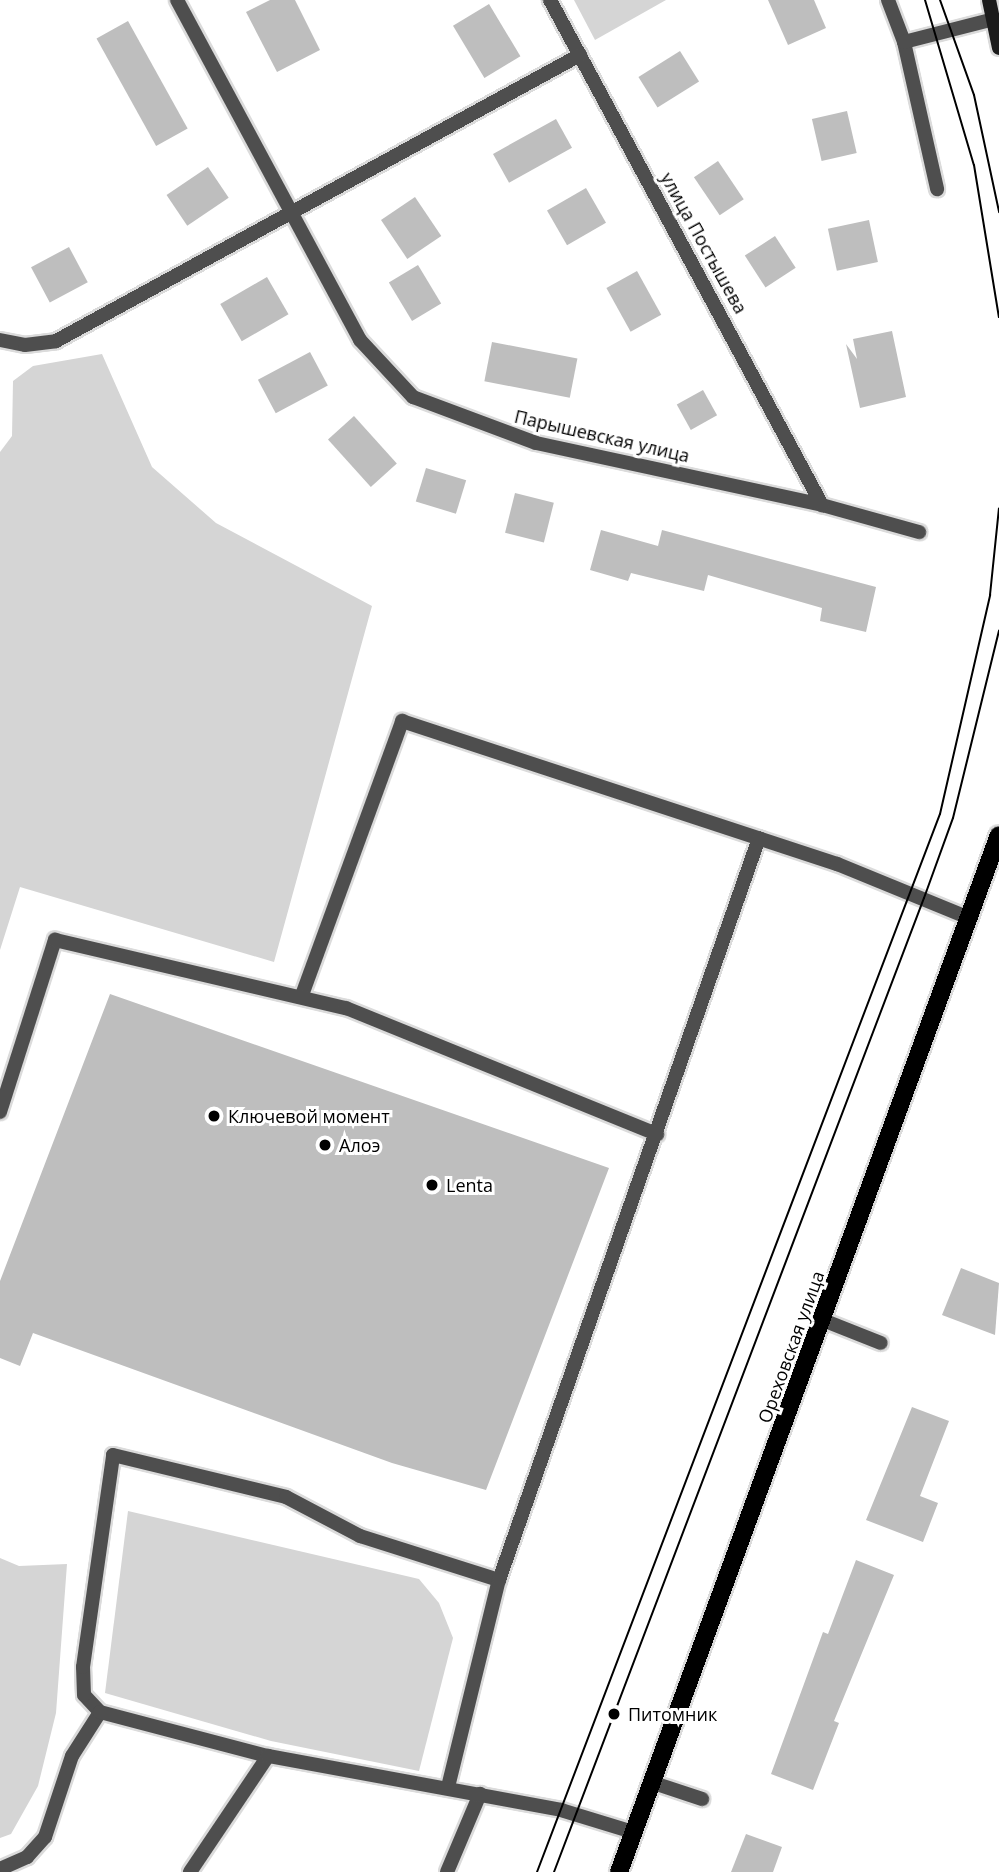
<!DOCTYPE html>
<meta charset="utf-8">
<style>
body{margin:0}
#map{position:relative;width:999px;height:1872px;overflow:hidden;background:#fff;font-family:"Open Sans",sans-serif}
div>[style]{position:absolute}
.green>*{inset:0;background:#d5d5d5}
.building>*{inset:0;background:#bebebe;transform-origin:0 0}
.roads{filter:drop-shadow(2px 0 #dbdbdb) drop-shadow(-2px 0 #dbdbdb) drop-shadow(0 2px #dbdbdb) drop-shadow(0 -2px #dbdbdb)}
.lane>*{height:14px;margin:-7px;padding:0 7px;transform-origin:7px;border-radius:7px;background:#4e4e4e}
.street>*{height:14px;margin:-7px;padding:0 7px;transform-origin:7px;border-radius:7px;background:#4e4e4e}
.secondary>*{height:14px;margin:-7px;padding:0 7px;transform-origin:7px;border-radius:7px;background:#1b1b1b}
.primary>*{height:18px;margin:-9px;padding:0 9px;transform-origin:9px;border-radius:9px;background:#000}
.tram>*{height:2px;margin:-1px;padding:0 1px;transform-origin:1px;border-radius:1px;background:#000}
.dots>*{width:19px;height:19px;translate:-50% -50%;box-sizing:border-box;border:4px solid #fff;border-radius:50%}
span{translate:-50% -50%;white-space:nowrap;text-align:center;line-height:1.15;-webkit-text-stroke:6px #fff;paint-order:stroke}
.street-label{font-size:18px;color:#000}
.poi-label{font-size:18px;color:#000}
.left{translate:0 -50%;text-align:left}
</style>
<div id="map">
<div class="green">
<div style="clip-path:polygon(574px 0,666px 0,595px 40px)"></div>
<div style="clip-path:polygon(102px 354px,152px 467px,216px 523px,372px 606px,274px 962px,20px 887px,0 950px,0 452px,12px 436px,13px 381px,33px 366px)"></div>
<div style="clip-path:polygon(128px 1511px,419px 1579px,439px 1603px,453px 1638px,419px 1771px,271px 1741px,105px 1693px)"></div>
<div style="clip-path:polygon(0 1558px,19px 1566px,67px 1564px,56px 1713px,38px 1786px,11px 1834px,0 1838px)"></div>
</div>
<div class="building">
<div style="clip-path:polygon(270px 0,295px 0,320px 50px,277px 72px,246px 12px)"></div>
<div style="clip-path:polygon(768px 0,814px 0,826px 28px,788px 45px)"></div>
<div style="left:489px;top:4px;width:61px;height:42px;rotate:59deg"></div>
<div style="left:128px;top:21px;width:123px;height:36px;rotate:61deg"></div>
<div style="left:680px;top:51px;width:36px;height:49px;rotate:58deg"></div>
<div style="left:847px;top:111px;width:43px;height:36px;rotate:77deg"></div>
<div style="left:556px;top:119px;width:33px;height:72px;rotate:61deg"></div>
<div style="left:718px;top:161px;width:46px;height:29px;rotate:56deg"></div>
<div style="left:208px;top:167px;width:37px;height:50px;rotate:56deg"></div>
<div style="left:586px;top:188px;width:40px;height:45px;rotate:60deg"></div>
<div style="left:415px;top:197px;width:47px;height:41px;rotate:56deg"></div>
<div style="left:869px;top:220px;width:43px;height:42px;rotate:78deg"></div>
<div style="left:775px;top:236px;width:38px;height:36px;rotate:57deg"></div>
<div style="left:69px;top:247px;width:40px;height:43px;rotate:62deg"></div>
<div style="left:418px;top:265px;width:45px;height:34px;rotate:59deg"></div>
<div style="left:637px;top:271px;width:50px;height:35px;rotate:61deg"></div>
<div style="left:267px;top:277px;width:43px;height:54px;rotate:60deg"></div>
<div style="clip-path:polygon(892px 331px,906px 397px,860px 408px,846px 344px,857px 359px,853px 339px)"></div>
<div style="left:492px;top:342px;width:87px;height:40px;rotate:11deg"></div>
<div style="left:310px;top:352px;width:38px;height:59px;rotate:62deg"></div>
<div style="left:703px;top:390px;width:29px;height:30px;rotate:61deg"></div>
<div style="left:354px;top:416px;width:64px;height:35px;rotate:48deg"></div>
<div style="left:426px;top:468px;width:42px;height:35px;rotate:17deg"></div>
<div style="left:515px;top:493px;width:40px;height:41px;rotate:14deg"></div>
<div style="clip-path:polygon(601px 530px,658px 546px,662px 530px,876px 587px,866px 632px,820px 621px,822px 608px,708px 575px,704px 591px,631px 573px,628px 581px,590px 570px)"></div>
<div style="clip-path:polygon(110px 994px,609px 1168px,486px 1490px,392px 1463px,33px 1333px,20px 1366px,0 1358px,0 1281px)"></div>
<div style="clip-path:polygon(961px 1268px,999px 1283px,995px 1335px,942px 1315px)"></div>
<div style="clip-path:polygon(912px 1407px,949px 1421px,920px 1496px,938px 1503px,923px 1542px,866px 1520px)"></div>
<div style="clip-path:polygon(856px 1560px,894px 1575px,834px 1721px,839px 1723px,813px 1790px,771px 1774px,823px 1632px,828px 1634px)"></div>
<div style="clip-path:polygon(746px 1834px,782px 1847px,773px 1872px,731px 1872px)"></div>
</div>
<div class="roads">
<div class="lane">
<div style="left:888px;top:0;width:45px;rotate:69.1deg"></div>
<div style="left:904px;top:42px;width:151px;rotate:77.3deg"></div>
<div style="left:904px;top:42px;width:89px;rotate:-14.3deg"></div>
<div style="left:302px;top:995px;width:292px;rotate:-69.9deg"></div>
<div style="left:402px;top:721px;width:458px;rotate:18.2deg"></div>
<div style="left:837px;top:864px;width:143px;rotate:22.2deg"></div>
<div style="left:0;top:1112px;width:181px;rotate:-72.3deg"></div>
<div style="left:55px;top:940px;width:299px;rotate:13.2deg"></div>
<div style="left:346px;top:1008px;width:336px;rotate:22.1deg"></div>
<div style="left:823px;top:1320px;width:62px;rotate:21.6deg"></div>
<div style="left:100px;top:1712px;width:23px;rotate:-133deg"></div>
<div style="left:84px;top:1695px;width:28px;rotate:-92deg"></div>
<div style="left:83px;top:1667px;width:214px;rotate:-81.9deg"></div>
<div style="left:113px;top:1455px;width:178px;rotate:13.6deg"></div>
<div style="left:286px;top:1497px;width:84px;rotate:27.8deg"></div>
<div style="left:360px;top:1536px;width:146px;rotate:17.6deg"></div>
<div style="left:651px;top:1782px;width:54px;rotate:18.4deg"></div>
<div style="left:448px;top:1787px;width:213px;rotate:-76.2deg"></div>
<div style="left:499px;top:1580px;width:786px;rotate:-70.69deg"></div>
<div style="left:0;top:1869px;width:30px;rotate:-24deg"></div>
<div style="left:27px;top:1857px;width:27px;rotate:-48deg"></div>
<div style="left:45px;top:1837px;width:85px;rotate:-71.6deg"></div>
<div style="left:72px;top:1756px;width:52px;rotate:-57.5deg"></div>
<div style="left:100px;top:1712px;width:174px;rotate:14.7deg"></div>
<div style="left:447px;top:1872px;width:85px;rotate:-67.1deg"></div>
</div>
<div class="street">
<div style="left:177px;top:0;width:386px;rotate:61.7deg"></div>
<div style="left:360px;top:340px;width:78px;rotate:47.1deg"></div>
<div style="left:413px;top:397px;width:131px;rotate:20.5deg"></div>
<div style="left:536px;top:443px;width:293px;rotate:12.2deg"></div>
<div style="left:822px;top:505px;width:101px;rotate:15.6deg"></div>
<div style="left:550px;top:0;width:574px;rotate:61.69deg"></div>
<div style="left:0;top:340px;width:25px;rotate:11deg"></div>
<div style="left:25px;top:345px;width:31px;rotate:-7deg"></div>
<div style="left:56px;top:341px;width:597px;rotate:-28.63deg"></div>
<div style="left:190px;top:1872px;width:140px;rotate:-56.1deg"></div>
<div style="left:268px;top:1756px;width:298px;rotate:10.4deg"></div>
<div style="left:561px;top:1810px;width:75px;rotate:17deg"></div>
</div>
<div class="secondary">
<div style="left:989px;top:0;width:49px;rotate:78.2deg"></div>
</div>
<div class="primary">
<div style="left:619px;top:1872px;width:1104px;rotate:-69.88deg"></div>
</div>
</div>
<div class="tram">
<div style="left:925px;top:0;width:172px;rotate:73.5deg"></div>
<div style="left:974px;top:165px;width:154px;rotate:80.7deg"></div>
<div style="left:940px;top:0;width:101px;rotate:70.3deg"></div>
<div style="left:974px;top:95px;width:120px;rotate:77.9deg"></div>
<div style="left:537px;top:1872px;width:1132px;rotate:-69.15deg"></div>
<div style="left:940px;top:814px;width:225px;rotate:-77.1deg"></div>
<div style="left:990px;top:595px;width:87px;rotate:-84.1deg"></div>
<div style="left:554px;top:1872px;width:1042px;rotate:-69.2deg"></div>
<div style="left:924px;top:898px;width:85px;rotate:-70.1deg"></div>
<div style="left:953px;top:818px;width:193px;rotate:-76.2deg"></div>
</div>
<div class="dots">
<div style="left:214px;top:1116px;background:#000"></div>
<div style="left:325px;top:1145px;background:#000"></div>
<div style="left:432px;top:1185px;background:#000"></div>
<div style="left:614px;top:1714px;background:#000"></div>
</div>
<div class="street-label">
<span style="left:704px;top:243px;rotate:61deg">улица Постышева</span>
<span style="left:602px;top:436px;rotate:13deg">Парышевская улица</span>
<span style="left:791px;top:1347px;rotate:-70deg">Ореховская улица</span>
</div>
<div class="poi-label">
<span class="left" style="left:228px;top:1116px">Ключевой момент</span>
<span class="left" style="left:339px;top:1145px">Алоэ</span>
<span class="left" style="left:446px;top:1185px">Lenta</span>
<span class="left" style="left:628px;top:1714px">Питомник</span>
</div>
</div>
